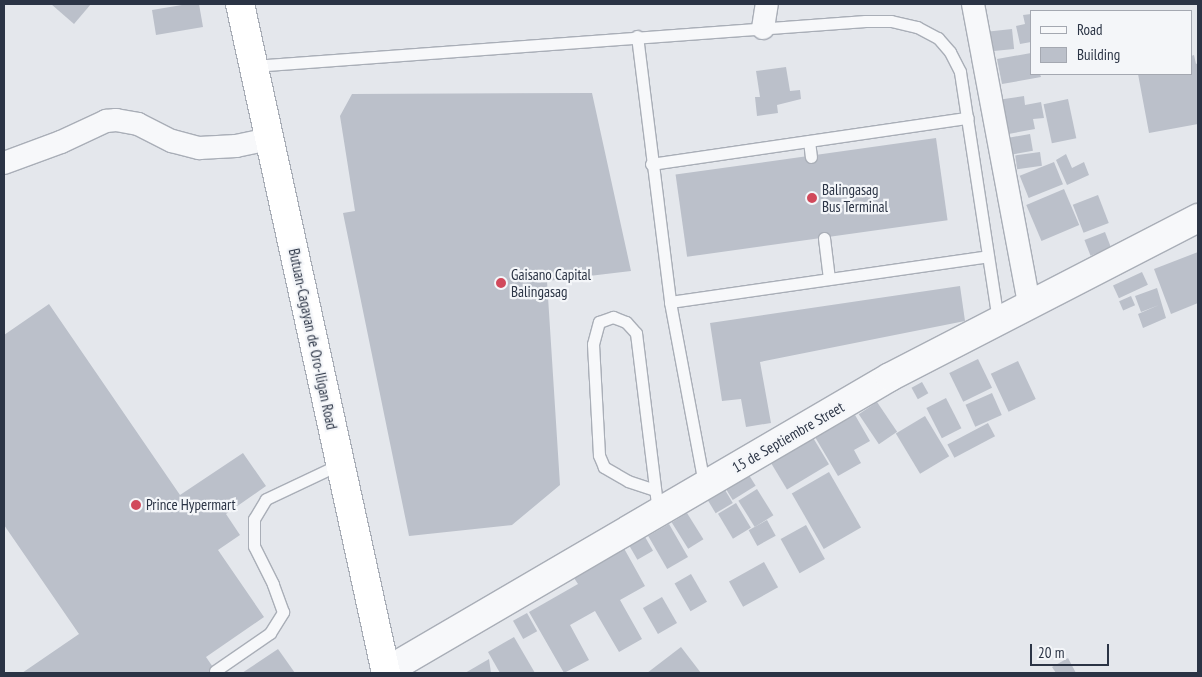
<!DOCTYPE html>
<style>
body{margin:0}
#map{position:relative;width:1202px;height:677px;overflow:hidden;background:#e4e7ec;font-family:"PT Sans Narrow",sans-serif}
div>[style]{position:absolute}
.building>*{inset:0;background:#bbc0ca;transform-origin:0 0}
.roads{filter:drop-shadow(1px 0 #a9aeb7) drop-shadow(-1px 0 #a9aeb7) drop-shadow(0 1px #a9aeb7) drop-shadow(0 -1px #a9aeb7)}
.service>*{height:11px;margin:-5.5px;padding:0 5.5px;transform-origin:5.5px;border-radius:5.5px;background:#f7f8fa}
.minor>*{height:22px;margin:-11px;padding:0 11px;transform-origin:11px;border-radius:11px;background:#f7f8fa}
.tertiary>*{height:28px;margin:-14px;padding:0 14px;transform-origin:14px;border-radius:14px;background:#f7f8fa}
.trunk>*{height:28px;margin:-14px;padding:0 14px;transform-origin:14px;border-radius:14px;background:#fff}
.dots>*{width:14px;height:14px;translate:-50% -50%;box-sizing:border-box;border:2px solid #f4f6f9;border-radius:50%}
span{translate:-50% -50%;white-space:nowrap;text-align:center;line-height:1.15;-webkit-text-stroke:4.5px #f4f6f9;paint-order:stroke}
.poi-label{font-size:15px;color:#2b3445}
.left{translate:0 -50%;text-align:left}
.street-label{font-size:15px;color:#2b3445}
.frame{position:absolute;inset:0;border:5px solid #2b3445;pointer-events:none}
.legend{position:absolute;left:1030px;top:10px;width:162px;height:65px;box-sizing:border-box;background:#f4f6f9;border:1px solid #a4a8b1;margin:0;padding:6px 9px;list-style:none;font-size:15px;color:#2b3445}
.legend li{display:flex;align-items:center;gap:10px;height:25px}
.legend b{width:25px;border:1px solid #a4a8b1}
.scale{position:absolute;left:1030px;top:644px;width:79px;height:22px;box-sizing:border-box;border:2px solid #2b3445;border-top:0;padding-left:6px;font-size:15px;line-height:18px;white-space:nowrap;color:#2b3445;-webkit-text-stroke:4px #f4f6f9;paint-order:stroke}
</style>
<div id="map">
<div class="building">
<div style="clip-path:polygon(51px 4px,91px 4px,74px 24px)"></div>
<div style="clip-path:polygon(188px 4px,199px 4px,203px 27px,156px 35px,152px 10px)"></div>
<div style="clip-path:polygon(1031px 14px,1031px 42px,1020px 44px,1016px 26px,1025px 24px,1023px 15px)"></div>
<div style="left:1012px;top:29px;width:20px;height:23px;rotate:84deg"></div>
<div style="clip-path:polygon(1031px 53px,1031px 74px,1040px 74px,1041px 77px,1002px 84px,997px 59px)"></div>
<div style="clip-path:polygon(1194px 55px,1196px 64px,1198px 63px,1198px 124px,1149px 133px,1138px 74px,1191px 74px,1191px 56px)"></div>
<div style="clip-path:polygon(786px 67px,790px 91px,800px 90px,801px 99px,777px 105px,778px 113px,757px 116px,755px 97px,760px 97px,756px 71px)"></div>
<div style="clip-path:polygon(592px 93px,631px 271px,547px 281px,560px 485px,512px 525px,409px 536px,343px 213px,355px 211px,340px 116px,352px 94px)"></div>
<div style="clip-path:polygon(1024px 96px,1025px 105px,1041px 102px,1044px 118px,1033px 119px,1035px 129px,1003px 135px,997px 100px)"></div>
<div style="left:1068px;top:99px;width:40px;height:25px;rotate:78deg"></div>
<div style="left:1030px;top:134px;width:17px;height:23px;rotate:80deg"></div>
<div style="left:936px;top:138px;width:83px;height:263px;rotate:82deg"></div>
<div style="left:1040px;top:152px;width:14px;height:25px;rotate:82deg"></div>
<div style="clip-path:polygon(1066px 154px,1072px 168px,1084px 162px,1089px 175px,1067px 185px,1056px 160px)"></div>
<div style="left:1054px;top:162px;width:24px;height:37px;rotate:68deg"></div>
<div style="left:1064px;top:189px;width:39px;height:41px;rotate:67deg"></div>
<div style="left:1098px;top:195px;width:30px;height:27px;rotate:69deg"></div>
<div style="left:1105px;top:232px;width:17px;height:22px;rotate:69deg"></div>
<div style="clip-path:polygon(1198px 252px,1198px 303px,1171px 314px,1154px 269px)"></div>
<div style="left:1142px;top:272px;width:14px;height:32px;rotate:65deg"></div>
<div style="clip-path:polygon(960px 286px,965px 321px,760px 362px,771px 423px,746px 427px,741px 399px,722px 401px,710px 323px)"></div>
<div style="clip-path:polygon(1157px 288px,1166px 318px,1143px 328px,1138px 314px,1159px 305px,1141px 312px,1135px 296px)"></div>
<div style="left:1131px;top:296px;width:10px;height:13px;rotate:66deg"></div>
<div style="clip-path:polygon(49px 304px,180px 495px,243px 453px,266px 486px,226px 514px,240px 535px,218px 550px,264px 617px,206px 657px,217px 673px,22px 673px,79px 634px,4px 525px,4px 335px)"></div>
<div style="left:978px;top:359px;width:32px;height:32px;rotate:64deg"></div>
<div style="left:1018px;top:361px;width:42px;height:30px;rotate:65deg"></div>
<div style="left:922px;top:382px;width:13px;height:12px;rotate:61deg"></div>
<div style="left:992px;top:393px;width:24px;height:29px;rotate:66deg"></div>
<div style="left:946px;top:398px;width:34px;height:22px;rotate:63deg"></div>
<div style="left:877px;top:402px;width:36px;height:22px;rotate:56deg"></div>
<div style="clip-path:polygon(855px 415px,870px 441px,854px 450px,861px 463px,838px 476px,815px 437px)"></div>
<div style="left:925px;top:416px;width:47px;height:34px;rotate:59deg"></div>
<div style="left:988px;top:423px;width:15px;height:46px;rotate:62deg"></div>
<div style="left:812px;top:436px;width:33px;height:49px;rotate:59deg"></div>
<div style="left:744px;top:467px;width:22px;height:27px;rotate:58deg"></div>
<div style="left:829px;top:472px;width:64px;height:43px;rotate:60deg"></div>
<div style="left:722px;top:485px;width:21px;height:20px;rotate:59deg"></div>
<div style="left:757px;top:489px;width:31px;height:22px;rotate:58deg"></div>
<div style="left:736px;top:503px;width:29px;height:21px;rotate:59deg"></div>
<div style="left:687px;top:513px;width:31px;height:18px;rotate:58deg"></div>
<div style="left:767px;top:520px;width:18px;height:21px;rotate:61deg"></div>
<div style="left:669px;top:524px;width:38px;height:24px;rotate:60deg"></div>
<div style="left:806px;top:525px;width:39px;height:29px;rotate:61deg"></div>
<div style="left:641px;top:530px;width:24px;height:18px;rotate:60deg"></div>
<div style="clip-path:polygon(621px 543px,645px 586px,620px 600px,642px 639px,619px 652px,595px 611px,570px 625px,589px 660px,564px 673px,529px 612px,578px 584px,570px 572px)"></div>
<div style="left:764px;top:562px;width:29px;height:40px;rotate:61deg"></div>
<div style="left:691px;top:574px;width:32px;height:19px;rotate:60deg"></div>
<div style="left:662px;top:597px;width:30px;height:22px;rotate:60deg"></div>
<div style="left:527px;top:613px;width:21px;height:16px;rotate:61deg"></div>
<div style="clip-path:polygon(514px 637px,535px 673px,500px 673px,488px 652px)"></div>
<div style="clip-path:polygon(681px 647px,701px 673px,647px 673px)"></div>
<div style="clip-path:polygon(278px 649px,295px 673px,242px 673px)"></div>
<div style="clip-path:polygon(1068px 658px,1076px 673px,1056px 673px,1052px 667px)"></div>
<div style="clip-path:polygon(489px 659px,491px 673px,465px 673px)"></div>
</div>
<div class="roads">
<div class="service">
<div style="left:637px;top:36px;width:268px;rotate:82.9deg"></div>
<div style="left:670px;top:302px;width:185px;rotate:79.4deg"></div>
<div style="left:253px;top:66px;width:614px;rotate:-4.21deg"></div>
<div style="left:865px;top:21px;width:26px"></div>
<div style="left:891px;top:21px;width:27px;rotate:13deg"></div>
<div style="left:917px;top:27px;width:24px;rotate:28deg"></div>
<div style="left:938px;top:38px;width:18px;rotate:49deg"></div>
<div style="left:950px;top:52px;width:22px;rotate:63deg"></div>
<div style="left:960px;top:72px;width:251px;rotate:81.3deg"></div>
<div style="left:809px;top:141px;width:16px;rotate:83deg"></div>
<div style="left:651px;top:164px;width:320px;rotate:-8.3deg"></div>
<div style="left:824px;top:238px;width:41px;rotate:83deg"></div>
<div style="left:670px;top:302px;width:321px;rotate:-8.2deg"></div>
<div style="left:655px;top:490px;width:28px;rotate:-162deg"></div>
<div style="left:628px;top:481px;width:28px;rotate:-150deg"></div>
<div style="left:604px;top:467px;width:13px;rotate:-113deg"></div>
<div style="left:599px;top:455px;width:111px;rotate:-93.1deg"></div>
<div style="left:593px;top:344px;width:23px;rotate:-75deg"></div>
<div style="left:599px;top:322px;width:15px;rotate:-20deg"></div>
<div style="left:613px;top:317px;width:14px;rotate:21deg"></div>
<div style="left:626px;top:322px;width:15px;rotate:48deg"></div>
<div style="left:636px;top:333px;width:180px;rotate:83deg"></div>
<div style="left:215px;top:671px;width:67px;rotate:-34.6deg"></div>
<div style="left:270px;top:633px;width:25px;rotate:-58deg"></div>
<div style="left:283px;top:612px;width:30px;rotate:-110deg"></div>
<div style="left:273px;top:584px;width:42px;rotate:-116.6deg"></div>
<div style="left:254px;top:546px;width:27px;rotate:-90deg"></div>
<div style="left:254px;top:519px;width:23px;rotate:-59deg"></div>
<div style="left:266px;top:499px;width:82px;rotate:-25.3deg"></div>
</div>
<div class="minor">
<div style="left:973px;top:4px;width:305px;rotate:79.4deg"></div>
<div style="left:763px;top:28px;width:24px;rotate:-81deg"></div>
<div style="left:4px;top:163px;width:61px;rotate:-20.2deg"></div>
<div style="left:61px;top:142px;width:50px;rotate:-25deg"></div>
<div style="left:106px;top:121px;width:10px;rotate:-6deg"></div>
<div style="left:116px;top:120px;width:22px;rotate:10deg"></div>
<div style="left:138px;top:124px;width:38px;rotate:27deg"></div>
<div style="left:172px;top:141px;width:28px;rotate:15deg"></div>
<div style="left:199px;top:148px;width:37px;rotate:-3deg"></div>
<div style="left:236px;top:146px;width:34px;rotate:-12deg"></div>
</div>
<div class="tertiary">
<div style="left:385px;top:672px;width:585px;rotate:-30.29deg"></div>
<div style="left:890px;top:377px;width:347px;rotate:-27.3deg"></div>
</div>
<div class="trunk">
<div style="left:240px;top:4px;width:685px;rotate:77.69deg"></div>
</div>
</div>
<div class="dots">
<div style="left:812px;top:198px;background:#d1495b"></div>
<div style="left:501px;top:283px;background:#d1495b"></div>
<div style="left:136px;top:505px;background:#d1495b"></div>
</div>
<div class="poi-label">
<span class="left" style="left:822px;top:198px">Balingasag<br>Bus Terminal</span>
<span class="left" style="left:511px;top:283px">Gaisano Capital<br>Balingasag</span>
<span class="left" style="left:146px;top:505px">Prince Hypermart</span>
</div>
<div class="street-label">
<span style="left:313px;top:339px;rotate:78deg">Butuan-Cagayan de Oro-Iligan Road</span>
<span style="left:788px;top:437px;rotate:-30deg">15 de Septiembre Street</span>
</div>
<div class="frame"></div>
<ul class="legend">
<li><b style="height:6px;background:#f7f8fa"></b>Road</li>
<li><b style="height:14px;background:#bbc0ca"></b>Building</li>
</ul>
<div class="scale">20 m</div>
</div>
